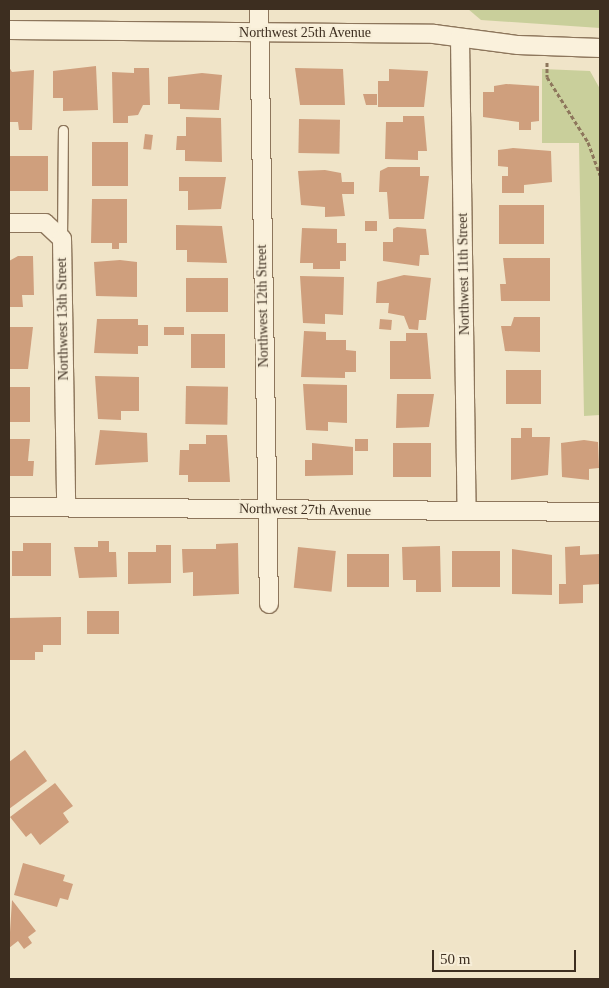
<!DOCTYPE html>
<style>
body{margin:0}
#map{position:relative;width:609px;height:988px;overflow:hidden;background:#f0e4c8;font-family:Georgia,serif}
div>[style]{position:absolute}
.green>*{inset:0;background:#c9cf9b}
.building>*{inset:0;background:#cf9f7d;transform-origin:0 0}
.path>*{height:3px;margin-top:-1.5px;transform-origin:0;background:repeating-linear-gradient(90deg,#8d765c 0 4px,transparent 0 6.5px)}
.roads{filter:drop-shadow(1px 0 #8d765c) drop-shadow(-1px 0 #8d765c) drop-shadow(0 1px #8d765c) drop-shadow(0 -1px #8d765c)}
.lane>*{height:9px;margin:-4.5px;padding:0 4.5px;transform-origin:4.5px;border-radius:4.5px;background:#faf1dc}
.street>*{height:18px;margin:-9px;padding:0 9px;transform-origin:9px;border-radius:9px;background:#faf1dc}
span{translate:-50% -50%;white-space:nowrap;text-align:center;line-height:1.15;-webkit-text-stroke:4px #f7eed8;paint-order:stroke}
.street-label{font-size:14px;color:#3d2e20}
.frame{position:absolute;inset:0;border:10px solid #3d2e20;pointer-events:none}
.scale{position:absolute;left:432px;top:950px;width:144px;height:22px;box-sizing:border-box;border:2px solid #3d2e20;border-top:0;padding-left:6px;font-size:15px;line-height:18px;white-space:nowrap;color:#3d2e20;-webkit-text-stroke:4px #f7eed8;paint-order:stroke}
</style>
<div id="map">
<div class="green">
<div style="clip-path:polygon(468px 9px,600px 9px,600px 28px,481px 20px)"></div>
<div style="clip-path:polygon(542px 69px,590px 71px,600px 89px,600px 415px,584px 416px,579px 143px,542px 143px)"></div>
</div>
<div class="building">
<div style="clip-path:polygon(96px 66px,98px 110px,63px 111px,63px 98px,53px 98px,53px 71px)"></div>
<div style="clip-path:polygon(9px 67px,12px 72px,34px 70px,32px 130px,19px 130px,18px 122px,10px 122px)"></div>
<div style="clip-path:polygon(134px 68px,149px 68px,150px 105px,143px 105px,138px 115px,128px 116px,128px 123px,113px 123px,112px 72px,134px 73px)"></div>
<div style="clip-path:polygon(295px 68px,343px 69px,345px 105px,300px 105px)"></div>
<div style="clip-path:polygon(389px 69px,428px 71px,424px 107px,378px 107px,378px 81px,389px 81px)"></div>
<div style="clip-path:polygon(202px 73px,222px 75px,219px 110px,180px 109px,180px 104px,168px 104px,168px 77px)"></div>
<div style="clip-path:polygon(506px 84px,539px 86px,539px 121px,531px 122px,531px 130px,519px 130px,519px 122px,483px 117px,483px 92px,494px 92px,494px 86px)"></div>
<div style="clip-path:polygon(363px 94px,377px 94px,377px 105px,366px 105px)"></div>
<div style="clip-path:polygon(403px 116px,424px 116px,427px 151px,418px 151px,418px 160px,385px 159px,386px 122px,403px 122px)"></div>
<div style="clip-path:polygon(186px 117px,221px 118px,222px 162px,185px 161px,185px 150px,176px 150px,177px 136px,186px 136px)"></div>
<div style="left:299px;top:119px;width:41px;height:34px;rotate:1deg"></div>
<div style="left:145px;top:134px;width:8px;height:15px;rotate:7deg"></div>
<div style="left:92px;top:142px;width:36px;height:44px"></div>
<div style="clip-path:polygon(513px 148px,551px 151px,552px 182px,524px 185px,524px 193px,502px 193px,502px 176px,508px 176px,508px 167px,498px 166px,498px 150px)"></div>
<div style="left:9px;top:156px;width:39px;height:35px"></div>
<div style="clip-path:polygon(388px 167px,420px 167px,420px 176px,429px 176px,424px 219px,389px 219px,387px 192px,379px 192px,380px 171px)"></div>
<div style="clip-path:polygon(325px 170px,341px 173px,342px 182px,354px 182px,354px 194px,342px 194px,345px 216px,325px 217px,325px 207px,301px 205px,298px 171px)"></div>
<div style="clip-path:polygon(179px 177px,226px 177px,221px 209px,188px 210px,188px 191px,179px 191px)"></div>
<div style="clip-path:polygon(92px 199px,127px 199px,127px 243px,119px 243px,119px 249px,112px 249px,112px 243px,91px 243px)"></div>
<div style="left:544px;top:205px;width:39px;height:45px;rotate:90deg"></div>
<div style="left:365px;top:221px;width:12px;height:10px"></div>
<div style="clip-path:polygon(176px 225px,222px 226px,227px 263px,187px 262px,187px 250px,176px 250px)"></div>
<div style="clip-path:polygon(397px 227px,426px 229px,429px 255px,420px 255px,419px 266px,383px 261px,383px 242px,393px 242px,393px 229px)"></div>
<div style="clip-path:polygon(302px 228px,337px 229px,337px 243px,346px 243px,346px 261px,340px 261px,340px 269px,313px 269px,313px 263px,300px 263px)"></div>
<div style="clip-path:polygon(18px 256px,33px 256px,34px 295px,22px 295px,23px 307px,9px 307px,9px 261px)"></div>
<div style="clip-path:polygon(503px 258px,550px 258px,550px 301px,501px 301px,500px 284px,506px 284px)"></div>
<div style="clip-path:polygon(120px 260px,137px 262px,137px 297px,96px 296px,94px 262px)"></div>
<div style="clip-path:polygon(404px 275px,431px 278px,426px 320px,419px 320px,418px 330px,409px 329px,404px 316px,388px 313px,389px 303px,376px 303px,377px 282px)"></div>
<div style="clip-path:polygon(300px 276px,344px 277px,343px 315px,325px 314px,325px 324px,303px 323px)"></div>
<div style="left:186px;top:278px;width:42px;height:34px"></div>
<div style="clip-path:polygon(514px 317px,540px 317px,540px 352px,505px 351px,501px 326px,511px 326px)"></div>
<div style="clip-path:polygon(97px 319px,138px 319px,138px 325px,148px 325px,148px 346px,138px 346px,138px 354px,94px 353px)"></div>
<div style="left:380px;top:319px;width:12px;height:10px;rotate:5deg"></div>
<div style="clip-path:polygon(9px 327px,33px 327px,28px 369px,9px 369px)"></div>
<div style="left:164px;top:327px;width:20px;height:8px"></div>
<div style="clip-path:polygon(304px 331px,326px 332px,326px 340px,346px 340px,346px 350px,356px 351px,356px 372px,345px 372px,345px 378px,301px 377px)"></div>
<div style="clip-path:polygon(406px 333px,427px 333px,431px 379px,390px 379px,390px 341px,406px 341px)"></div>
<div style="left:191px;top:334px;width:34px;height:34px"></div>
<div style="left:506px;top:370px;width:35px;height:34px"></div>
<div style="clip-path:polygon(95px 376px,139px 377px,139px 411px,121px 411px,121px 420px,98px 419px)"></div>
<div style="clip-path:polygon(303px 384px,347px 385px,347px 423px,328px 422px,328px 431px,306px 430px)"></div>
<div style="left:186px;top:386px;width:42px;height:38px;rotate:1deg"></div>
<div style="left:9px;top:387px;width:21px;height:35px"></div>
<div style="clip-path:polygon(397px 394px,434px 394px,429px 427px,396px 428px)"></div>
<div style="clip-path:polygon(521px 428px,532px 428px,532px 437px,550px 437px,548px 475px,511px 480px,511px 438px,521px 438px)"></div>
<div style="clip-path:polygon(100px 430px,147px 433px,148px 462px,95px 465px)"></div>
<div style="clip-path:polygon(206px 435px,227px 435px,230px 482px,188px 482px,188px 475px,179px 475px,180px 450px,189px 450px,189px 444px,206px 444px)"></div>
<div style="clip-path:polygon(9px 439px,30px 439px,28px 461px,34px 461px,33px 476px,9px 476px)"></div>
<div style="left:355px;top:439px;width:13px;height:12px"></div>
<div style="clip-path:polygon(584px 440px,598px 442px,599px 468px,589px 469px,589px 480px,562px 477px,561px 443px)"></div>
<div style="clip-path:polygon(312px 443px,353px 447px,353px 475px,305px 476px,305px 460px,312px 460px)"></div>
<div style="left:393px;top:443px;width:38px;height:34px"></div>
<div style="clip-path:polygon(98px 541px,109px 541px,109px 552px,116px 552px,117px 577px,79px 578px,74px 547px,98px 547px)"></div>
<div style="clip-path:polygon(23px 543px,51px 543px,51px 576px,12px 576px,12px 551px,23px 551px)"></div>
<div style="clip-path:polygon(238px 543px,239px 594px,193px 596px,193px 572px,183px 573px,182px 549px,216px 549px,216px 544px)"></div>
<div style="clip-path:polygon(156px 545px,171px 545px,171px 583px,128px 584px,128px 552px,156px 552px)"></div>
<div style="clip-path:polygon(440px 546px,441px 592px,416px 592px,416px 580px,403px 580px,402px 547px)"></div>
<div style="clip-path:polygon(580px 546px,580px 555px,600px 554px,600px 584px,583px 585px,583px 603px,559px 604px,559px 584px,566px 584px,565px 547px)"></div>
<div style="left:298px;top:547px;width:38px;height:41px;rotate:6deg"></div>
<div style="clip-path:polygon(512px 549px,552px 555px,552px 595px,512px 594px)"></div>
<div style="left:452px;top:551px;width:48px;height:36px"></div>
<div style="left:347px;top:554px;width:42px;height:33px"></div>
<div style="left:119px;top:611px;width:23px;height:32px;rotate:90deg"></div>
<div style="clip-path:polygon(61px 617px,61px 645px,43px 645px,43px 652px,35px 652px,35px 660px,9px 660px,9px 618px)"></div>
<div style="clip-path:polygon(25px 750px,47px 781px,9px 809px,9px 762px)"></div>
<div style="clip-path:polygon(55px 783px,73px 806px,63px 813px,69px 822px,40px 845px,31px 833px,26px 837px,10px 817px)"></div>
<div style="clip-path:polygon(23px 863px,65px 875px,63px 881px,73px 884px,68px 900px,60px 898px,57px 907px,14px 895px)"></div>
<div style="clip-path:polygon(12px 900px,36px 931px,28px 937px,32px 943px,24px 949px,18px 941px,9px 948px)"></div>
</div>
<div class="path">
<div style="left:547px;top:62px;width:15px;rotate:90deg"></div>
<div style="left:547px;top:77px;width:77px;rotate:57.8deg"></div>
<div style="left:588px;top:142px;width:35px;rotate:70deg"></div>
</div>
<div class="roads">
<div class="lane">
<div style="left:62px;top:239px;width:109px;rotate:-89.5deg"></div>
</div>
<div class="street">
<div style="left:259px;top:9px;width:595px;rotate:89.04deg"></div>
<div style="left:9px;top:30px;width:425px;rotate:0.5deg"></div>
<div style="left:434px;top:34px;width:85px;rotate:7.5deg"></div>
<div style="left:518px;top:45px;width:82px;rotate:2.1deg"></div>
<div style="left:460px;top:38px;width:472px;rotate:89.2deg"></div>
<div style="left:9px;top:223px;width:36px"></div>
<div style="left:45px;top:223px;width:23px;rotate:43deg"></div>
<div style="left:62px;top:239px;width:268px;rotate:89.1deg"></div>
<div style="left:9px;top:507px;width:591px;rotate:0.48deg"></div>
</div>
</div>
<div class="street-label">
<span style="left:305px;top:33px">Northwest 25th Avenue</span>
<span style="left:464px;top:274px;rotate:-91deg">Northwest 11th Street</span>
<span style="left:263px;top:306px;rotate:-91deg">Northwest 12th Street</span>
<span style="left:63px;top:319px;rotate:-91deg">Northwest 13th Street</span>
<span style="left:305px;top:510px;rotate:1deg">Northwest 27th Avenue</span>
</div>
<div class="frame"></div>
<div class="scale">50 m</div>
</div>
